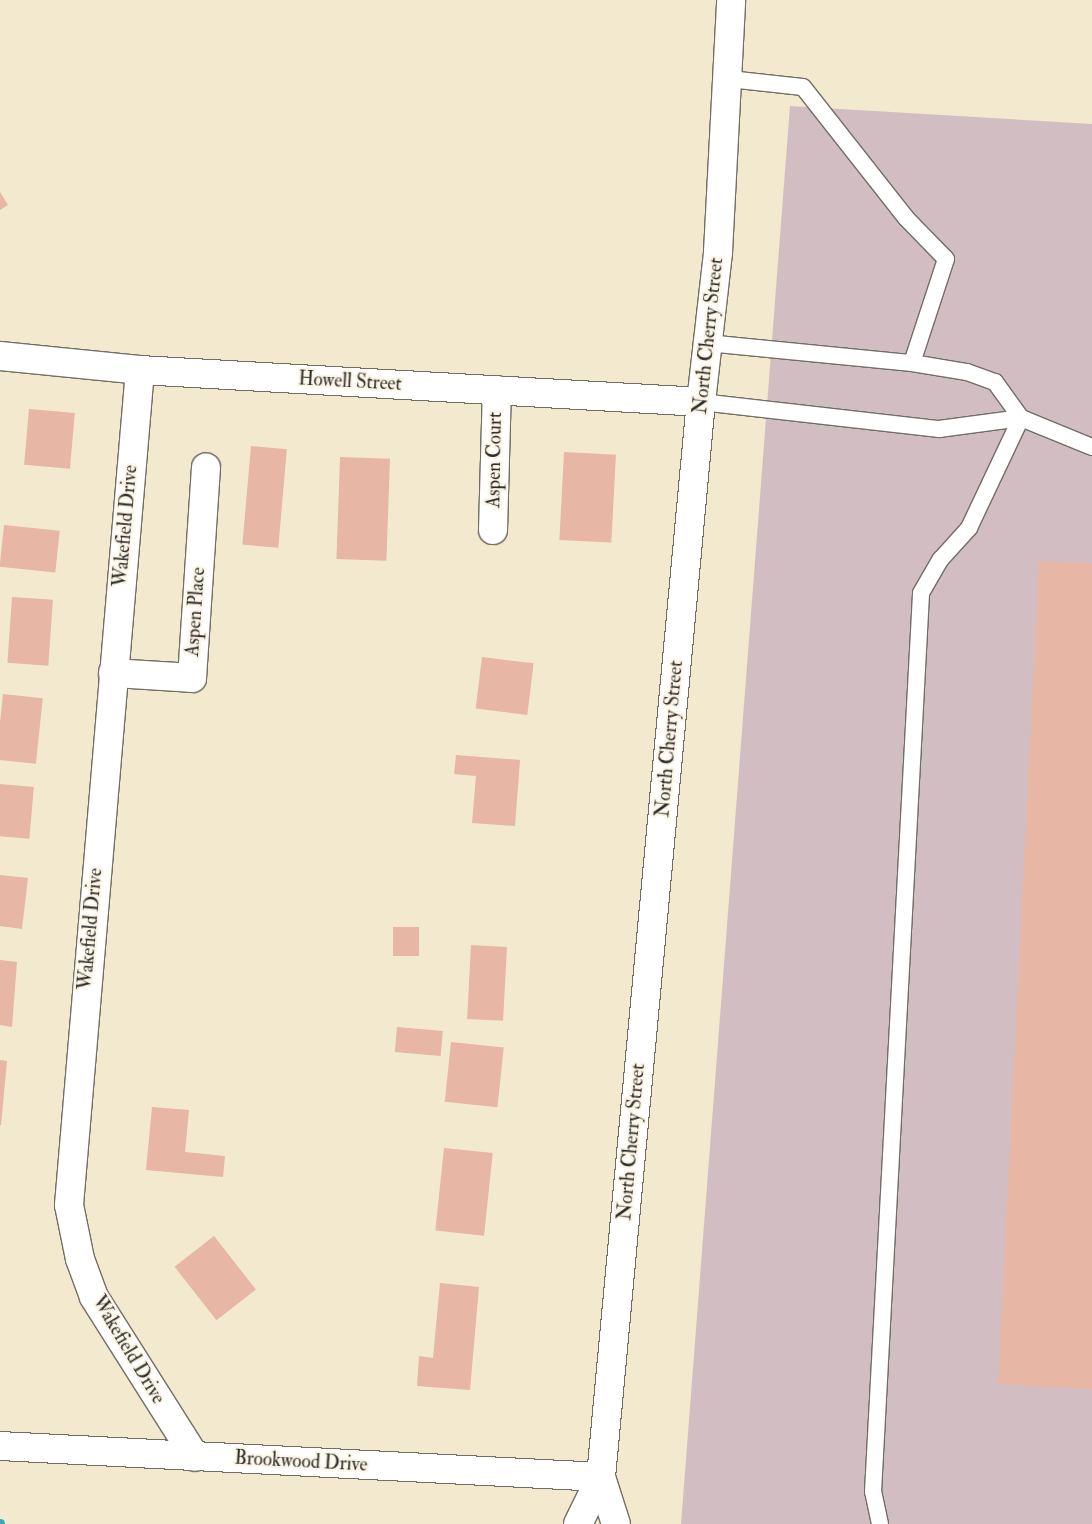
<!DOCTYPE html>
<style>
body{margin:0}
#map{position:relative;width:1092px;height:1524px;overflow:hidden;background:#f2e9cf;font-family:"IM FELL Double Pica",serif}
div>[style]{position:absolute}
.industrial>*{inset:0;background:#d2bec2}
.stream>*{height:9px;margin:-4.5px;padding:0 4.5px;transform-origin:4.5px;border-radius:4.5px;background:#3baab8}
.building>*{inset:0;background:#e7b6a5;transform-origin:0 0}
.roads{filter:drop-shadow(1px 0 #716e64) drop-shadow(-1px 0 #716e64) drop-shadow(0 1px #716e64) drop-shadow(0 -1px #716e64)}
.lane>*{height:16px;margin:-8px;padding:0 8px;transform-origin:8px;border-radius:8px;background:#fff}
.street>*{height:28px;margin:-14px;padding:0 14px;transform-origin:14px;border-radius:14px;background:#fff}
.secondary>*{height:28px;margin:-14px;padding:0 14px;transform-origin:14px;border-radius:14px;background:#fff}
span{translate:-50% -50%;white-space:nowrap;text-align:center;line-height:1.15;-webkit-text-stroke:4.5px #fcf5e5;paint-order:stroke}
.street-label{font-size:19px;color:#2b2b2b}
</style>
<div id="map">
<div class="industrial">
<div style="clip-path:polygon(790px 106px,1092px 124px,1092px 1524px,681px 1524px)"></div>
</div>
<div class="stream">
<div style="left:0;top:1523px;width:1px;rotate:90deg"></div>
</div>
<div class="building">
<div style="clip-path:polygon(0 192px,8px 205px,0 210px)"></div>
<div style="left:29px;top:409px;width:46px;height:56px;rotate:5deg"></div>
<div style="left:251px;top:446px;width:36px;height:99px;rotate:5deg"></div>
<div style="left:564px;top:452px;width:52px;height:88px;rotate:3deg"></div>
<div style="left:340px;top:457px;width:50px;height:102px;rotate:2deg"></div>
<div style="left:4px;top:525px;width:56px;height:42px;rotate:6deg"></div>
<div style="clip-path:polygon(1039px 561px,1092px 564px,1092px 1389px,998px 1384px)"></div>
<div style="left:12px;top:597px;width:41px;height:66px;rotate:4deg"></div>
<div style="left:482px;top:657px;width:52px;height:52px;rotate:7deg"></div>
<div style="left:3px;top:694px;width:40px;height:66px;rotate:6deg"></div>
<div style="clip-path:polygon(456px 755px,520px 760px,515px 826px,472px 823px,476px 776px,454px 774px)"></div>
<div style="left:0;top:784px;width:34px;height:52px;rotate:5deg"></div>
<div style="clip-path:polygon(0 875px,28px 878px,22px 929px,0 926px)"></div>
<div style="left:393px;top:927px;width:26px;height:29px"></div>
<div style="left:471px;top:945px;width:36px;height:74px;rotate:3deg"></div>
<div style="clip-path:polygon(0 960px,17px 962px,12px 1027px,0 1025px)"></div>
<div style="left:397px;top:1027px;width:46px;height:25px;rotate:5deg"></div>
<div style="left:451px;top:1042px;width:53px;height:60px;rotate:6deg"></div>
<div style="clip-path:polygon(0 1060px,7px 1061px,1px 1125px,0 1125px)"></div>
<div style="clip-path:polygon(152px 1107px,189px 1110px,185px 1152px,225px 1156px,223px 1177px,146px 1170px)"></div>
<div style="left:444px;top:1148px;width:49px;height:83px;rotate:6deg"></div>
<div style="left:214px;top:1236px;width:68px;height:50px;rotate:52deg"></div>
<div style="clip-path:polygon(440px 1283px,479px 1287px,470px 1390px,417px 1386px,419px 1356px,433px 1358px)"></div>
</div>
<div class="roads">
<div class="lane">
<div style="left:729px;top:79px;width:74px;rotate:6.2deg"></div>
<div style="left:803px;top:87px;width:167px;rotate:51.8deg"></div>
<div style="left:906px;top:218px;width:57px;rotate:45.7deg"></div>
<div style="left:946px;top:259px;width:109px;rotate:108.1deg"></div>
<div style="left:707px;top:343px;width:206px;rotate:5.6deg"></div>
<div style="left:912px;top:363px;width:56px;rotate:9.3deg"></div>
<div style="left:967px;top:372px;width:30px;rotate:20deg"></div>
<div style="left:995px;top:382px;width:44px;rotate:54.2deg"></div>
<div style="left:701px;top:402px;width:240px;rotate:6.5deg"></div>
<div style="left:939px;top:429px;width:83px;rotate:-7.6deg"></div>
<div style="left:1021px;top:418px;width:77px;rotate:22.2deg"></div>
<div style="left:880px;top:1524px;width:33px;rotate:-102deg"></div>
<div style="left:873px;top:1492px;width:900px;rotate:-86.94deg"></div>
<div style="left:921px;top:593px;width:39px;rotate:-60deg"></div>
<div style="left:941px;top:559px;width:42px;rotate:-47.9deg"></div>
<div style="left:969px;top:528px;width:122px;rotate:-64.7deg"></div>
</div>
<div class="street">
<div style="left:0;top:356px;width:141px;rotate:5.7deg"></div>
<div style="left:140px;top:370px;width:562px;rotate:3.26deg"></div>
<div style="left:140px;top:370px;width:838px;rotate:94.86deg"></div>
<div style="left:69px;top:1205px;width:55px;rotate:78.5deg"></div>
<div style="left:80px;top:1259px;width:40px;rotate:69.8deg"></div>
<div style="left:94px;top:1297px;width:189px;rotate:57.7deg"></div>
<div style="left:493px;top:530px;width:140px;rotate:-88.4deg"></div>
<div style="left:113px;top:673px;width:79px;rotate:3.6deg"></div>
<div style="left:192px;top:678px;width:211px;rotate:-86.2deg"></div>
<div style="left:0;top:1446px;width:602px;rotate:2.95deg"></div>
</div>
<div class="secondary">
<div style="left:601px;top:1477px;width:49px;rotate:72.3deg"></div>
<div style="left:578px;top:1524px;width:52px;rotate:-63.9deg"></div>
<div style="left:601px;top:1477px;width:1080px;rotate:-84.69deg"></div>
<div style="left:701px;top:402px;width:151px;rotate:-83.5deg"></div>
<div style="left:718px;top:252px;width:252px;rotate:-87deg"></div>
</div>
</div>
<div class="street-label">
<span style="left:709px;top:336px;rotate:-84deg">North Cherry Street</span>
<span style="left:350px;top:382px;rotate:3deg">Howell Street</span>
<span style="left:495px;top:460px;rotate:-89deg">Aspen Court</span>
<span style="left:126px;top:526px;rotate:-85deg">Wakefield Drive</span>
<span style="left:196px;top:612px;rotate:-86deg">Aspen Place</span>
<span style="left:670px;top:739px;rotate:-85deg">North Cherry Street</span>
<span style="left:91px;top:929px;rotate:-85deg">Wakefield Drive</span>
<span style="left:632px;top:1142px;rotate:-85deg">North Cherry Street</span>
<span style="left:128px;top:1350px;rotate:59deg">Wakefield Drive</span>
<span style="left:301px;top:1462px;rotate:3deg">Brookwood Drive</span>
</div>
</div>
